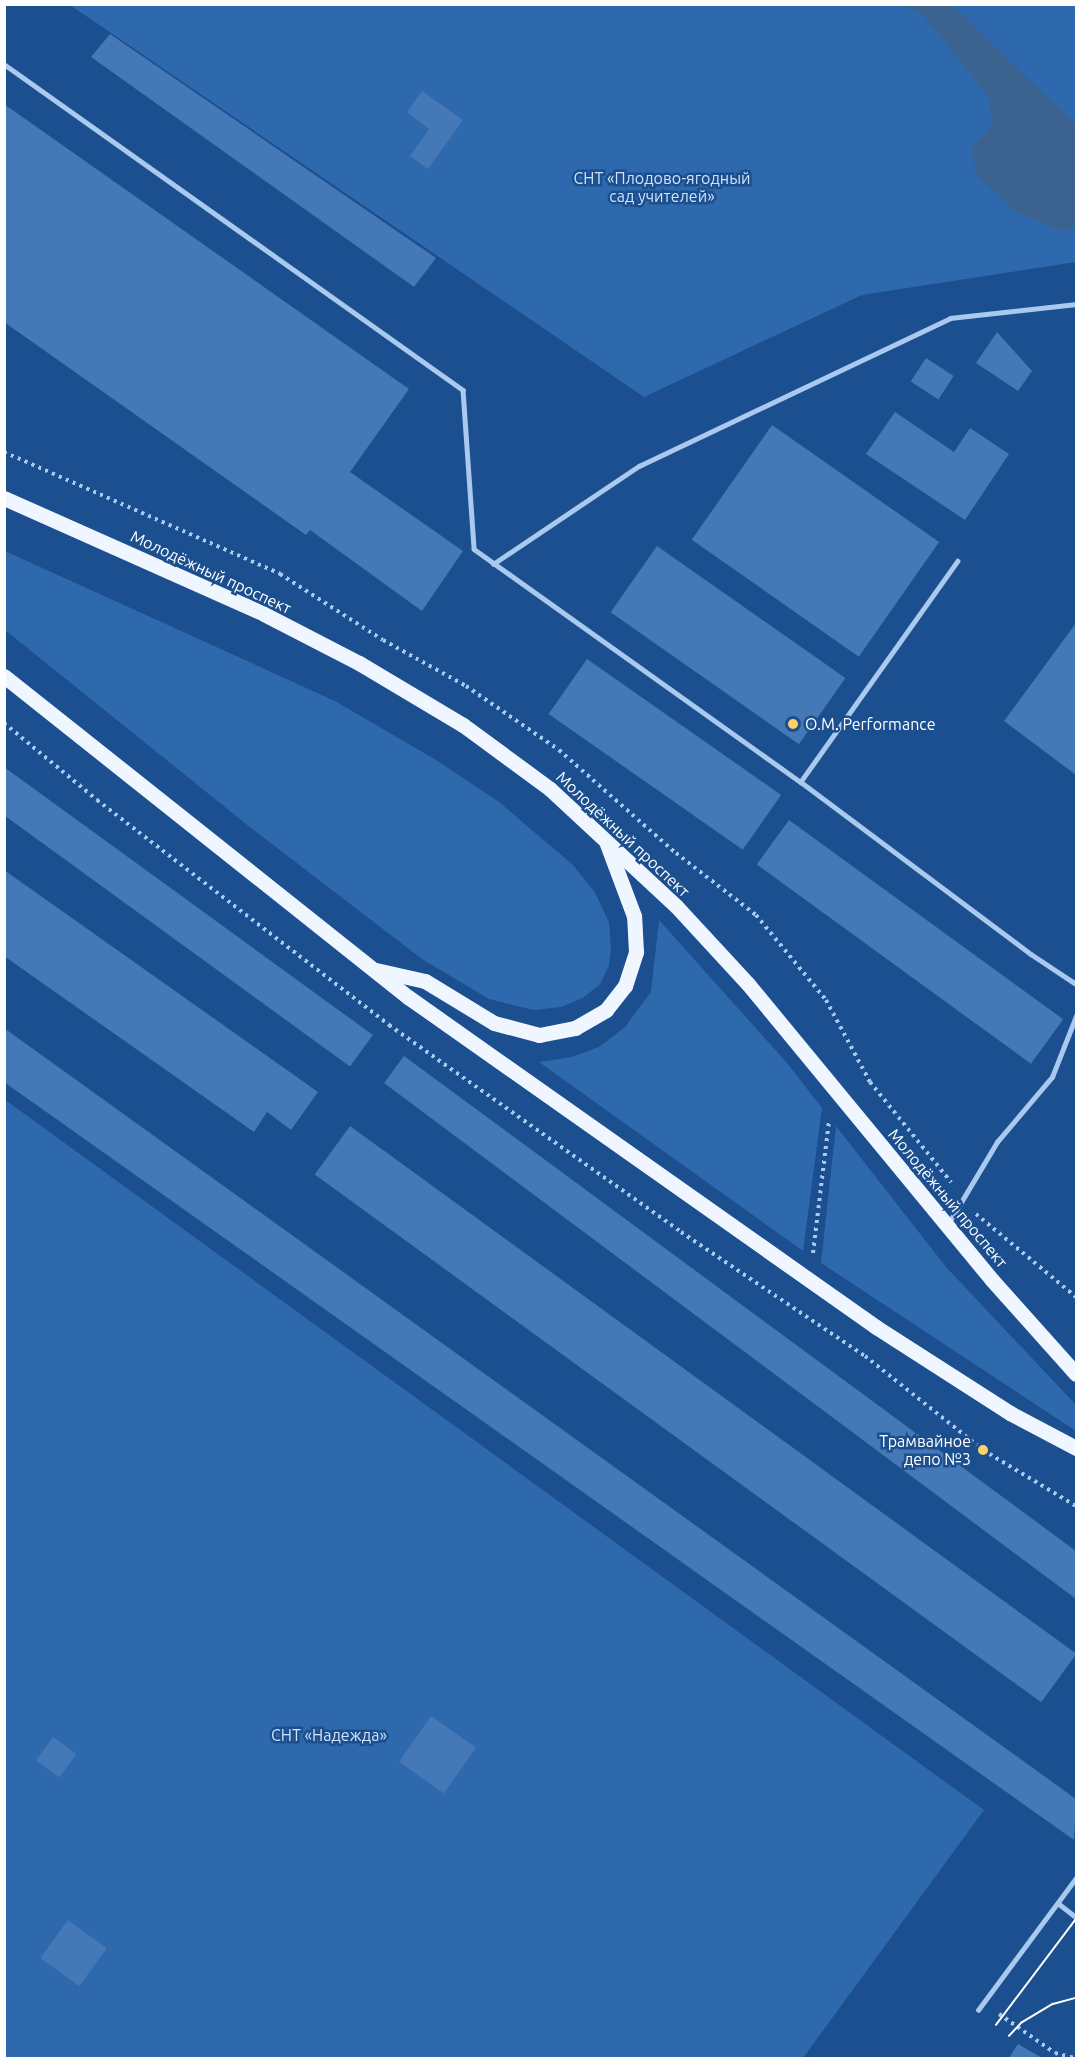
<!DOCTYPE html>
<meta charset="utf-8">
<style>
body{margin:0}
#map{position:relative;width:1081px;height:2063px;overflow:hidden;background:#1b4f8f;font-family:Ubuntu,sans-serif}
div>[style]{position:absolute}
.green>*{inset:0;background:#2e69ad}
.water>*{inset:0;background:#3c6290}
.building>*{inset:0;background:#4478b7;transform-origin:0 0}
.path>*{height:4px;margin-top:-2px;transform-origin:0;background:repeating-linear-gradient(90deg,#a9c9ee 0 3px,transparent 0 7.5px)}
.service>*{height:4.5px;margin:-2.25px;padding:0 2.25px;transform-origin:2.25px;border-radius:2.25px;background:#a9c9ee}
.primary>*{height:15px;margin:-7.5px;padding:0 7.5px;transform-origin:7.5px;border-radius:7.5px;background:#f0f6ff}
.tram>*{height:1.5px;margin:-0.75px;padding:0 0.75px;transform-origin:0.75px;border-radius:0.75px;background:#fff}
.dots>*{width:16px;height:16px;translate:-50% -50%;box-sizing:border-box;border:3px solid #1b4f8f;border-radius:50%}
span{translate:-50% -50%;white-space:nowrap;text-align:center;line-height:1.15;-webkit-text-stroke:5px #1b4f8f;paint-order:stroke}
.park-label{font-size:16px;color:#cfe3fa}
.street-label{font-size:16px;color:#fff}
.poi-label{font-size:16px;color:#fff}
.left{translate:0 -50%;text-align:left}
.right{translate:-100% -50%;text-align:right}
.frame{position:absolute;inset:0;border:6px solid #fff;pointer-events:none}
</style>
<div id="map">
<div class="green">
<div style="clip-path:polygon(70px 5px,1076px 5px,1076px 262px,862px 295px,644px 397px)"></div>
<div style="clip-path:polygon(5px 551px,335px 701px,436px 760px,499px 802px,572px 864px,594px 891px,609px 922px,611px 947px,609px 966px,600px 984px,583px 998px,561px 1007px,533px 1010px,489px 999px,422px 959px,251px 828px,5px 630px)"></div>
<div style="clip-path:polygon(659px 920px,787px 1063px,822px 1108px,803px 1251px,539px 1062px,572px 1057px,599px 1047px,625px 1027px,651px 992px)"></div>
<div style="clip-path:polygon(4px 1099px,984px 1810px,803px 2058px,5px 2058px)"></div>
<div style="clip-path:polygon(836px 1126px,946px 1267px,1076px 1405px,1076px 1431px,821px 1263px)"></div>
</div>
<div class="water">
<div style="clip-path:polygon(902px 5px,952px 5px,1076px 125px,1076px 226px,1064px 232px,1015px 211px,978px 176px,971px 148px,993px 124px,989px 97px,923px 15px)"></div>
</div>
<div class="building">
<div style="clip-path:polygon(110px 34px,436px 258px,414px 287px,91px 57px)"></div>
<div style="clip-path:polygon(422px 91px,463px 120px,428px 169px,410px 156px,429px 129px,407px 112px)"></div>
<div style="clip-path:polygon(4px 104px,409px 389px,350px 472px,463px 551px,422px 611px,310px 530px,306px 535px,4px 322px)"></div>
<div style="clip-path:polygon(997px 332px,1032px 371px,1018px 391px,976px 363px)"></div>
<div style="left:926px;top:358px;width:33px;height:28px;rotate:33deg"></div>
<div style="clip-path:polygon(895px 412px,954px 452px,970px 428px,1009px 454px,965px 520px,866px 454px)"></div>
<div style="left:772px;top:425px;width:204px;height:140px;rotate:35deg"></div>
<div style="left:657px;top:546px;width:230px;height:81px;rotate:35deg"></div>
<div style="clip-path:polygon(1076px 623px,1076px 775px,1004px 721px)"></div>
<div style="left:587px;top:659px;width:237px;height:67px;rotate:35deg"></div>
<div style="left:4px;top:767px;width:456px;height:39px;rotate:36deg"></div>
<div style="left:789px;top:820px;width:339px;height:55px;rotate:36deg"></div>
<div style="clip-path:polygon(4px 870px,318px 1092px,291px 1130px,267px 1112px,254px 1132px,4px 956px)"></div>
<div style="clip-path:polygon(4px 1028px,1076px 1799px,1074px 1840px,4px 1082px)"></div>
<div style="clip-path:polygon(404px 1056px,1076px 1551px,1076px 1599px,384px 1083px)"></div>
<div style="left:350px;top:1126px;width:898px;height:60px;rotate:36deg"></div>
<div style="left:431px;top:1716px;width:55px;height:56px;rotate:35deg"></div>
<div style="left:53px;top:1737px;width:29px;height:29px;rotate:36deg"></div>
<div style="left:68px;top:1920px;width:48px;height:47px;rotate:36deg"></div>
<div style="clip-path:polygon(1018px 2044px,1042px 2058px,1009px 2058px)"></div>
</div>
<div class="path">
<div style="left:4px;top:452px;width:302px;rotate:23.8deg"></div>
<div style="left:280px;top:574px;width:122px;rotate:32.7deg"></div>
<div style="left:383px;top:640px;width:95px;rotate:29deg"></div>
<div style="left:466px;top:686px;width:113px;rotate:34.5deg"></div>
<div style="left:559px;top:750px;width:156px;rotate:41.4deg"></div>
<div style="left:676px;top:853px;width:101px;rotate:37.8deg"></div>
<div style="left:756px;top:915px;width:110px;rotate:50.5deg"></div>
<div style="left:826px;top:1000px;width:93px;rotate:61.8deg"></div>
<div style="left:870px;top:1082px;width:129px;rotate:51deg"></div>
<div style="left:4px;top:723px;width:121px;rotate:39.6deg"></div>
<div style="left:97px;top:800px;width:369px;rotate:37.6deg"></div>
<div style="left:389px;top:1025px;width:358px;rotate:35.3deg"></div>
<div style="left:681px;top:1232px;width:222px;rotate:34deg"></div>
<div style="left:865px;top:1356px;width:151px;rotate:38.5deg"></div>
<div style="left:983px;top:1450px;width:109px;rotate:31.1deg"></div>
<div style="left:976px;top:1214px;width:130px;rotate:39.7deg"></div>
<div style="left:813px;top:1253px;width:133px;rotate:-83.1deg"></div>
<div style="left:999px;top:2014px;width:68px;rotate:34.9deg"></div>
<div style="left:1055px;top:2053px;width:21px;rotate:14deg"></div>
</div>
<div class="service">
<div style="left:4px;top:64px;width:563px;rotate:35.38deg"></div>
<div style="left:463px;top:390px;width:159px;rotate:86deg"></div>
<div style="left:474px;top:549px;width:402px;rotate:35.5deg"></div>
<div style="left:958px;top:561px;width:271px;rotate:125.4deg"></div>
<div style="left:801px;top:782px;width:287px;rotate:36.8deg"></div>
<div style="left:1031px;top:954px;width:54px;rotate:33.7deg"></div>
<div style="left:493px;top:564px;width:176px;rotate:-33.9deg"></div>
<div style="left:639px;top:466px;width:344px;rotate:-25.4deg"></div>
<div style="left:950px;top:318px;width:127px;rotate:-6.3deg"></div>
<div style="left:948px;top:1224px;width:96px;rotate:-59.1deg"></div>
<div style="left:997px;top:1142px;width:85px;rotate:-49.8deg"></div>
<div style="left:1052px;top:1077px;width:66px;rotate:-68.5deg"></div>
<div style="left:1058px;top:1903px;width:23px;rotate:38deg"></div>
<div style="left:978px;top:2010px;width:164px;rotate:-53.4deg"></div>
</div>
<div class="primary">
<div style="left:4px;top:498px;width:285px;rotate:24deg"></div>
<div style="left:264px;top:614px;width:107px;rotate:27.3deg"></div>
<div style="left:359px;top:663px;width:121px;rotate:30.8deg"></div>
<div style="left:463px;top:725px;width:108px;rotate:36.3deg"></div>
<div style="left:550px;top:789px;width:172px;rotate:42.9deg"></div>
<div style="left:676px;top:906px;width:106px;rotate:47.3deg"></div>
<div style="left:748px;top:984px;width:384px;rotate:50.5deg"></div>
<div style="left:992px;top:1280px;width:126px;rotate:48.2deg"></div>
<div style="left:4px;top:676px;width:516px;rotate:38.47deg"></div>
<div style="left:408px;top:997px;width:573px;rotate:35.19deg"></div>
<div style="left:876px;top:1327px;width:159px;rotate:32.7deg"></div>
<div style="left:1010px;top:1413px;width:75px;rotate:27.9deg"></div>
<div style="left:376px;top:970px;width:50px;rotate:12.7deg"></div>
<div style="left:425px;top:981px;width:81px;rotate:31.3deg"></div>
<div style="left:494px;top:1023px;width:47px;rotate:14.9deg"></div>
<div style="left:539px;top:1035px;width:37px;rotate:-11deg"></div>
<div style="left:575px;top:1028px;width:36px;rotate:-30deg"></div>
<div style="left:606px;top:1010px;width:31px;rotate:-52deg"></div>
<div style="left:625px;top:986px;width:36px;rotate:-72deg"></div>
<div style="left:636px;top:952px;width:36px;rotate:-93deg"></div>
<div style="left:634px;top:916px;width:77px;rotate:-110.6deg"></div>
</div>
<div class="tram">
<div style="left:996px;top:2025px;width:133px;rotate:-53deg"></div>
<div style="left:1009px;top:2036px;width:18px;rotate:-47deg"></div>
<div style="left:1021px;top:2023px;width:37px;rotate:-31deg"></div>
<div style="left:1053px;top:2004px;width:24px;rotate:-15deg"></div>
</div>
<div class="dots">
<div style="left:793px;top:724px;background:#ffd166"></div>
<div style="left:983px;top:1450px;background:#ffd166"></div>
</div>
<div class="park-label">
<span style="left:662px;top:187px">СНТ «Плодово-ягодный<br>сад учителей»</span>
<span style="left:329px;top:1735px">СНТ «Надежда»</span>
</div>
<div class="street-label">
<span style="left:211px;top:572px;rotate:25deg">Молодёжный проспект</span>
<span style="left:623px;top:834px;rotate:43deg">Молодёжный проспект</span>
<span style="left:948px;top:1198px;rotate:50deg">Молодёжный проспект</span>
</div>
<div class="poi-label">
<span class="left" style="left:805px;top:724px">O.M. Performance</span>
<span class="right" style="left:971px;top:1450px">Трамвайное<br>депо №3</span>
</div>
<div class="frame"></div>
</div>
